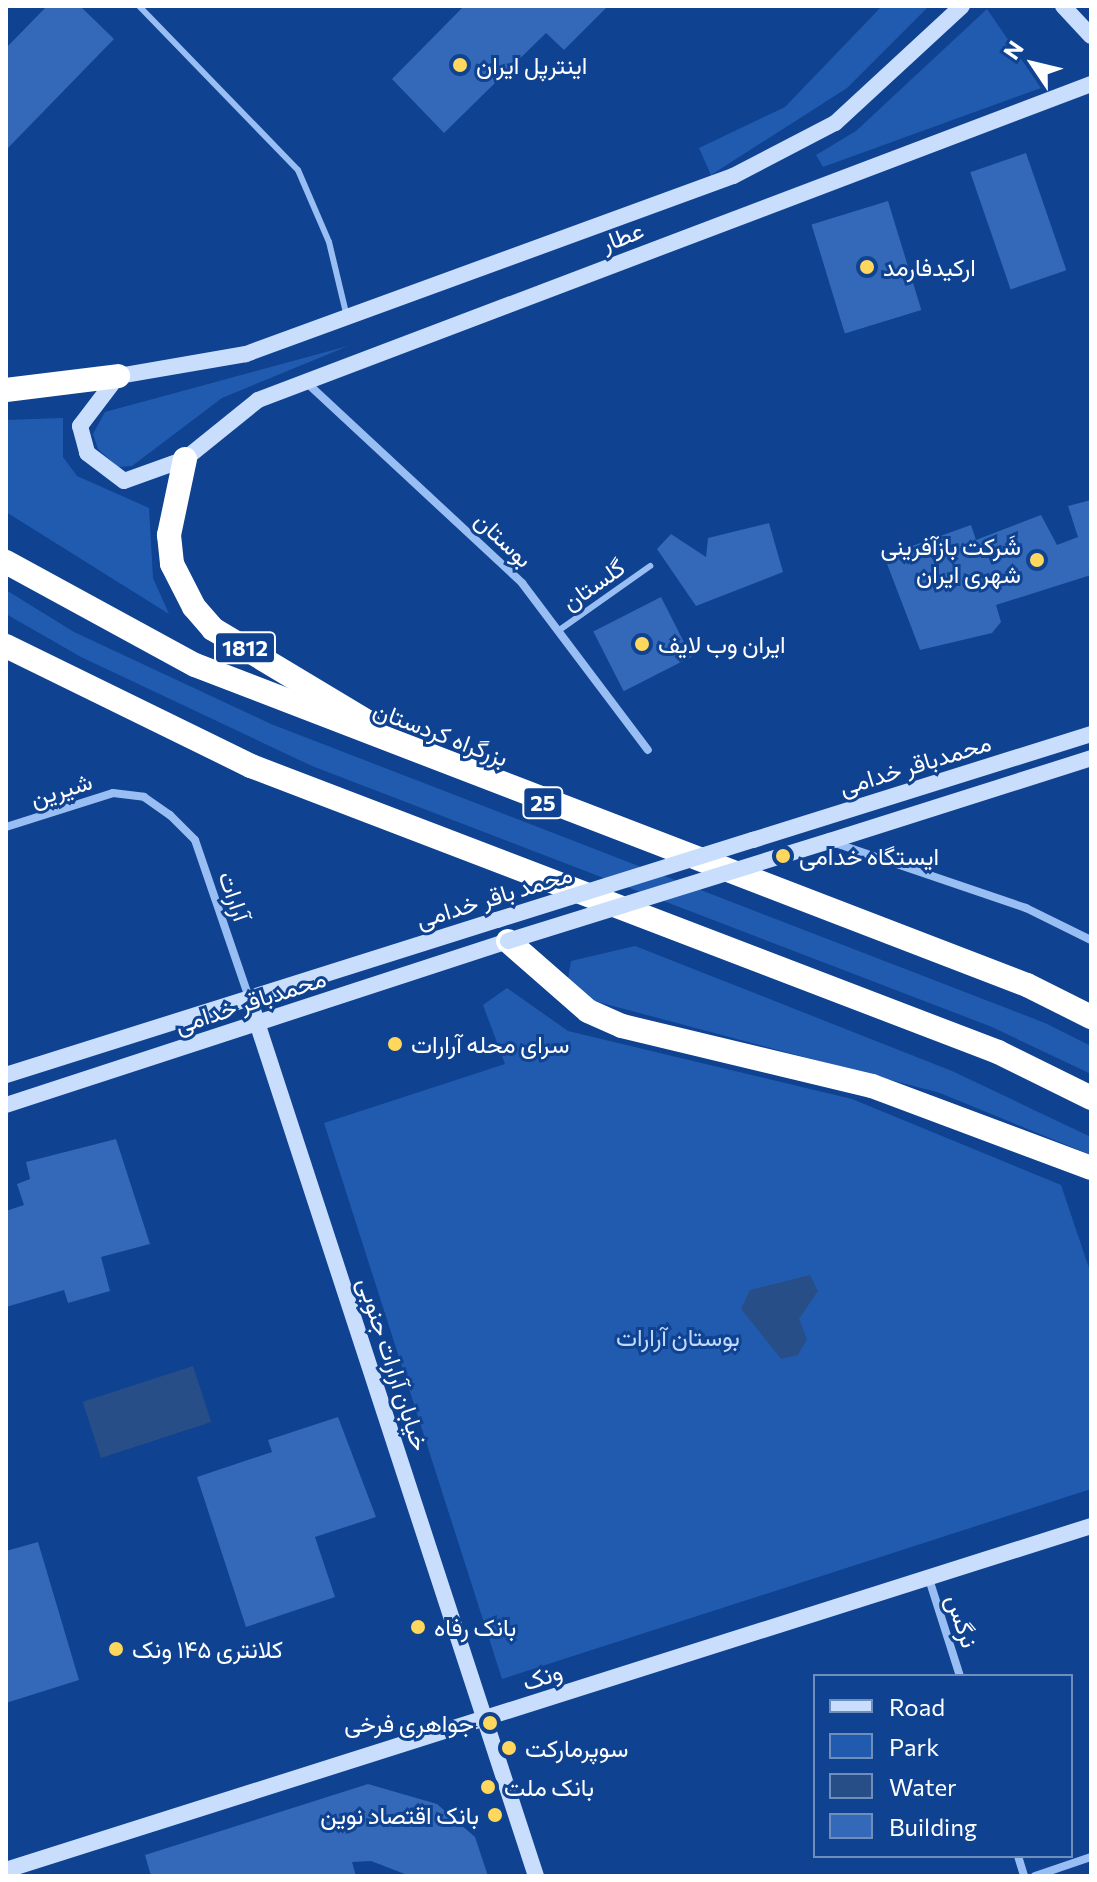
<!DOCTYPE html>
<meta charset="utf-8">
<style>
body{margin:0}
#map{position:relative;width:1097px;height:1882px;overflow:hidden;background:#0f4290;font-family:Commissioner,Vazirmatn,sans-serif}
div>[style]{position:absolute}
.green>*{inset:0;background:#215bb0}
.water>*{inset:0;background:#284e88;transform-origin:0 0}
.building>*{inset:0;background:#3369b8;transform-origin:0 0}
.lane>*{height:6px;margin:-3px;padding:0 3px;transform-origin:3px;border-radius:3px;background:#99bef3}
.street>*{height:8px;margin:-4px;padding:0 4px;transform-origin:4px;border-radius:4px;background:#99bef3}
.secondary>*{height:16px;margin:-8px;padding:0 8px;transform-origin:8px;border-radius:8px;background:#c9ddfd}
.highway>*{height:24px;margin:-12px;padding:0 12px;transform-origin:12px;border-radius:12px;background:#fff}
.secondary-bridge>*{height:16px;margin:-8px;padding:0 8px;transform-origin:8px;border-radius:8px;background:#c9ddfd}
.dots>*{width:22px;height:22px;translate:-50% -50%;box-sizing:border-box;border:4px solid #0f4290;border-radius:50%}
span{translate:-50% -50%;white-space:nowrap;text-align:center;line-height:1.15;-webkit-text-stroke:6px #0f4290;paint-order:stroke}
.shield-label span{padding:2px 6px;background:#0f4290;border:2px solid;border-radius:6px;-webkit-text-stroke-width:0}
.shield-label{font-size:22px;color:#fff;font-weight:700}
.poi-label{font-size:24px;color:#fff}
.left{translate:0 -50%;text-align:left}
.right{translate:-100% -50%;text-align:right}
.street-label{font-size:24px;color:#fff}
.park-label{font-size:24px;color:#c1dafe}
.frame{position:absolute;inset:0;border:8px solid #fff;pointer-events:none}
.legend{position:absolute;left:813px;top:1674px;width:260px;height:184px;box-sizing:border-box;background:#0f4290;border:2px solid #6f8ebc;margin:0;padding:10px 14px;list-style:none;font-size:24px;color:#fff}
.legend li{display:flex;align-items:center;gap:16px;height:40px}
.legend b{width:40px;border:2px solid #6f8ebc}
.north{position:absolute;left:993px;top:24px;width:80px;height:80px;-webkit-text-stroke:6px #0f4290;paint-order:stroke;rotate:305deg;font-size:22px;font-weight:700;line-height:32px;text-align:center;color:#fff}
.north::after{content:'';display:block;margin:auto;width:28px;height:36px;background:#fff;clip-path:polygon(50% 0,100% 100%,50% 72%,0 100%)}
</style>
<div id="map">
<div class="green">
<div style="clip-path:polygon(882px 6px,929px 6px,847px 88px,711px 175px,699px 148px,785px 107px)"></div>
<div style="clip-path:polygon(987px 9px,1041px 88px,823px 167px,816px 155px,856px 131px)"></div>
<div style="clip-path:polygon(348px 346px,222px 398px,132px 466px,118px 467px,98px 449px,93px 434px,105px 412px)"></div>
<div style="clip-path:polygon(63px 418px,63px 457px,77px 476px,149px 508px,153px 578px,169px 614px,6px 512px,6px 420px)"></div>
<div style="clip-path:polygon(6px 590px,74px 632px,271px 724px,1045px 1023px,1091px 1046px,1091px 1074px,992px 1027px,312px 766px,81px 657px,6px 614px)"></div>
<div style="clip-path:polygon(635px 946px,952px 1071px,1091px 1137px,1091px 1155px,940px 1093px,583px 998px,567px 984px,571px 961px)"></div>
<div style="clip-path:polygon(507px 988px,568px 1031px,852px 1099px,1061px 1185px,1091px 1274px,1091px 1489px,502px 1679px,324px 1123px,505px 1064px,483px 1005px)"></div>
</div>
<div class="water">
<div style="clip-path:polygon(810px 1275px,818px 1291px,799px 1319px,807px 1339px,798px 1355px,781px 1359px,741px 1309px,750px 1290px)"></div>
<div style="left:193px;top:1366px;width:59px;height:116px;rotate:72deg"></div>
</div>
<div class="building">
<div style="clip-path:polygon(47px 6px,80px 6px,114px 39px,6px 150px,6px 48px)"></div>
<div style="clip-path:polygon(464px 6px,608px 6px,564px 50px,546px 33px,444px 133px,392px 79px)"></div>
<div style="left:1026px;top:153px;width:124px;height:59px;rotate:71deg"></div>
<div style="left:888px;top:201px;width:114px;height:80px;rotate:73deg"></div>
<div style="clip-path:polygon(1091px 500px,1091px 575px,996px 605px,1001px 622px,992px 633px,920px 650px,884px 556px,971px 525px,976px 540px,1041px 515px,1057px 545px,1078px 537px,1068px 506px)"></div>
<div style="clip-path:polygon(769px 523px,783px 572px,696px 606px,657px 549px,671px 534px,706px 557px,708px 538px)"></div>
<div style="left:661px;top:597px;width:67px;height:76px;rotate:63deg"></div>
<div style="clip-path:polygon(116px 1139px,150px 1244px,101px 1257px,110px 1291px,68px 1303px,64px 1290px,6px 1307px,6px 1211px,24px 1205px,17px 1184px,30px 1179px,26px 1162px)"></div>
<div style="clip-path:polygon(338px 1417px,376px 1517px,315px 1537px,335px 1597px,246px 1627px,197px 1477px,272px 1452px,268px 1440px)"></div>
<div style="clip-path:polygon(38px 1542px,79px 1680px,6px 1703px,6px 1551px)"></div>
<div style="clip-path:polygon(368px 1784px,437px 1804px,475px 1837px,488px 1876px,410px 1876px,371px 1861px,352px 1862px,356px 1876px,151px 1876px,145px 1855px)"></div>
</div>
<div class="lane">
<div style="left:139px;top:6px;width:228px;rotate:45.9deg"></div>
<div style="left:298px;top:170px;width:78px;rotate:66.7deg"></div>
<div style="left:329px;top:242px;width:77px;rotate:76.5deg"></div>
<div style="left:558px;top:631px;width:113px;rotate:-35.2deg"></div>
</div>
<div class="street">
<div style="left:307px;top:383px;width:294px;rotate:42.9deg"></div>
<div style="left:522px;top:583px;width:209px;rotate:53deg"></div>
<div style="left:6px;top:827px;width:112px;rotate:-17.6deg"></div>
<div style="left:113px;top:793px;width:31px;rotate:7deg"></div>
<div style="left:144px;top:797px;width:32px;rotate:35deg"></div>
<div style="left:170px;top:815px;width:35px;rotate:45deg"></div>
<div style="left:195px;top:840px;width:167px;rotate:71.1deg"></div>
<div style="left:835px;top:843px;width:202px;rotate:18.8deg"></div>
<div style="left:1026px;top:908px;width:72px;rotate:26.2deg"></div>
<div style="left:929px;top:1579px;width:102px;rotate:72.3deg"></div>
<div style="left:1018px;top:1856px;width:21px;rotate:73deg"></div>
<div style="left:1035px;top:1876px;width:59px;rotate:-18.7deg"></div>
</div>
<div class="secondary">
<div style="left:962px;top:6px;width:173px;rotate:137.3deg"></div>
<div style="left:835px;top:123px;width:115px;rotate:152.5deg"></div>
<div style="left:733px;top:176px;width:519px;rotate:159.92deg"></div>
<div style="left:246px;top:354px;width:130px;rotate:170.2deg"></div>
<div style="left:118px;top:376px;width:63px;rotate:127.2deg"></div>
<div style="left:80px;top:426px;width:28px;rotate:75deg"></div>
<div style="left:87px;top:453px;width:46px;rotate:37.1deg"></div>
<div style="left:124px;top:481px;width:65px;rotate:-19.8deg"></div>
<div style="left:185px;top:459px;width:94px;rotate:-38.9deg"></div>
<div style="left:258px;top:400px;width:891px;rotate:-20.77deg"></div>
<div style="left:1063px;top:6px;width:41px;rotate:47deg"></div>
<div style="left:753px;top:840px;width:354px;rotate:-17.4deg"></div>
<div style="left:830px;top:841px;width:274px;rotate:-17.6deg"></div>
<div style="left:249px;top:998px;width:924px;rotate:71.9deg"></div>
<div style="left:6px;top:1075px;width:515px;rotate:-17.52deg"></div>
<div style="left:6px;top:1105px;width:528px;rotate:-18.09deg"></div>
<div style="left:6px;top:1870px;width:1138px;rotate:-17.59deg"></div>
</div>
<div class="highway">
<div style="left:6px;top:390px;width:113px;rotate:-7.1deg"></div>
<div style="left:185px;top:459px;width:78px;rotate:101.9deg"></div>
<div style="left:169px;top:535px;width:29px;rotate:84deg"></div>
<div style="left:172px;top:564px;width:48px;rotate:62.9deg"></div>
<div style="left:194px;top:607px;width:29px;rotate:49deg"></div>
<div style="left:213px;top:629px;width:181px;rotate:31deg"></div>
<div style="left:6px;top:562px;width:215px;rotate:28.6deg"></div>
<div style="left:195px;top:665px;width:891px;rotate:21.04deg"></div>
<div style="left:1027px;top:985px;width:72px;rotate:26.6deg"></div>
<div style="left:6px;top:646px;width:273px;rotate:26.1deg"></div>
<div style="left:251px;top:766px;width:800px;rotate:20.95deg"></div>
<div style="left:998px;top:1052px;width:104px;rotate:26.3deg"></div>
<div style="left:508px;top:941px;width:106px;rotate:41.2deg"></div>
<div style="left:588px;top:1011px;width:37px;rotate:24deg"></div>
<div style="left:622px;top:1026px;width:257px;rotate:13.5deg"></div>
<div style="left:872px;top:1086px;width:234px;rotate:20.5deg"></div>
</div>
<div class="secondary-bridge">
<div style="left:497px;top:920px;width:268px;rotate:-17.4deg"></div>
<div style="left:508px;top:941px;width:337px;rotate:-17.3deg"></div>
</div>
<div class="dots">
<div style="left:460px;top:65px;background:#ffd75c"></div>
<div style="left:867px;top:267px;background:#ffd75c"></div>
<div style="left:1037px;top:560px;background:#ffd75c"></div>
<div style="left:642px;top:644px;background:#ffd75c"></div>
<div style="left:783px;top:856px;background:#ffd75c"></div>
<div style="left:395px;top:1044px;background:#ffd75c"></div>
<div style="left:418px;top:1627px;background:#ffd75c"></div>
<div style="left:116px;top:1649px;background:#ffd75c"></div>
<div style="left:490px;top:1723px;background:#ffd75c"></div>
<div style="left:509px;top:1748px;background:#ffd75c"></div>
<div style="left:488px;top:1787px;background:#ffd75c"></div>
<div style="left:495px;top:1815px;background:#ffd75c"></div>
</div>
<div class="shield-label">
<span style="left:245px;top:648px">1812</span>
<span style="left:543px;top:803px">25</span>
</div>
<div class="poi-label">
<span class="left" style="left:476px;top:65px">اینترپل ایران</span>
<span class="left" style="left:883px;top:267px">ارکیدفارمد</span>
<span class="right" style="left:1021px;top:560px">شَرکت بازآفرینی<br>شهری ایران</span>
<span class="left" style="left:658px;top:644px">ایران وب لایف</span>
<span class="left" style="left:799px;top:856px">ایستگاه خدامی</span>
<span class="left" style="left:411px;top:1044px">سرای محله آرارات</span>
<span class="left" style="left:434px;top:1627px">بانک رفاه</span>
<span class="left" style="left:132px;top:1649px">کلانتری ۱۴۵ ونک</span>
<span class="right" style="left:474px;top:1723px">جواهری فرخی</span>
<span class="left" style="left:525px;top:1748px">سوپرمارکت</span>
<span class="left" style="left:504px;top:1787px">بانک ملت</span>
<span class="right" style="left:479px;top:1815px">بانک اقتصاد نوین</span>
</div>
<div class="street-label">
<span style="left:622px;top:236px;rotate:-21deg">عطار</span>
<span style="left:504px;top:539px;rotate:43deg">بوستان</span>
<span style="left:593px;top:584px;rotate:-35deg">گلستان</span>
<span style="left:441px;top:733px;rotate:21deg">بزرگراه کردستان</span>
<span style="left:915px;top:764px;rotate:-17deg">محمدباقر خدامی</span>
<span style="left:61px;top:789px;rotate:-17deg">شیرین</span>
<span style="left:235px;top:896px;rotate:71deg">آرارات</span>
<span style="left:494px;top:896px;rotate:-17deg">محمد باقر خدامی</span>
<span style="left:250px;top:1001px;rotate:-18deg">محمدباقر خدامی</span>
<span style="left:394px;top:1364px;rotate:72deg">خیابان آرارات جنوبی</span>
<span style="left:963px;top:1621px;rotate:72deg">نرگس</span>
<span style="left:542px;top:1676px;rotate:-18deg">ونک</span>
</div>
<div class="park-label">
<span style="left:678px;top:1337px">بوستان آرارات</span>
</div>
<div class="frame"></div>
<ul class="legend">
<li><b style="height:10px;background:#c9ddfd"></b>Road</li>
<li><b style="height:22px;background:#215bb0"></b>Park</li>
<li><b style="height:22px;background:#284e88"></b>Water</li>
<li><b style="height:22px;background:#3369b8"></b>Building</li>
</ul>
<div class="north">N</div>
</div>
